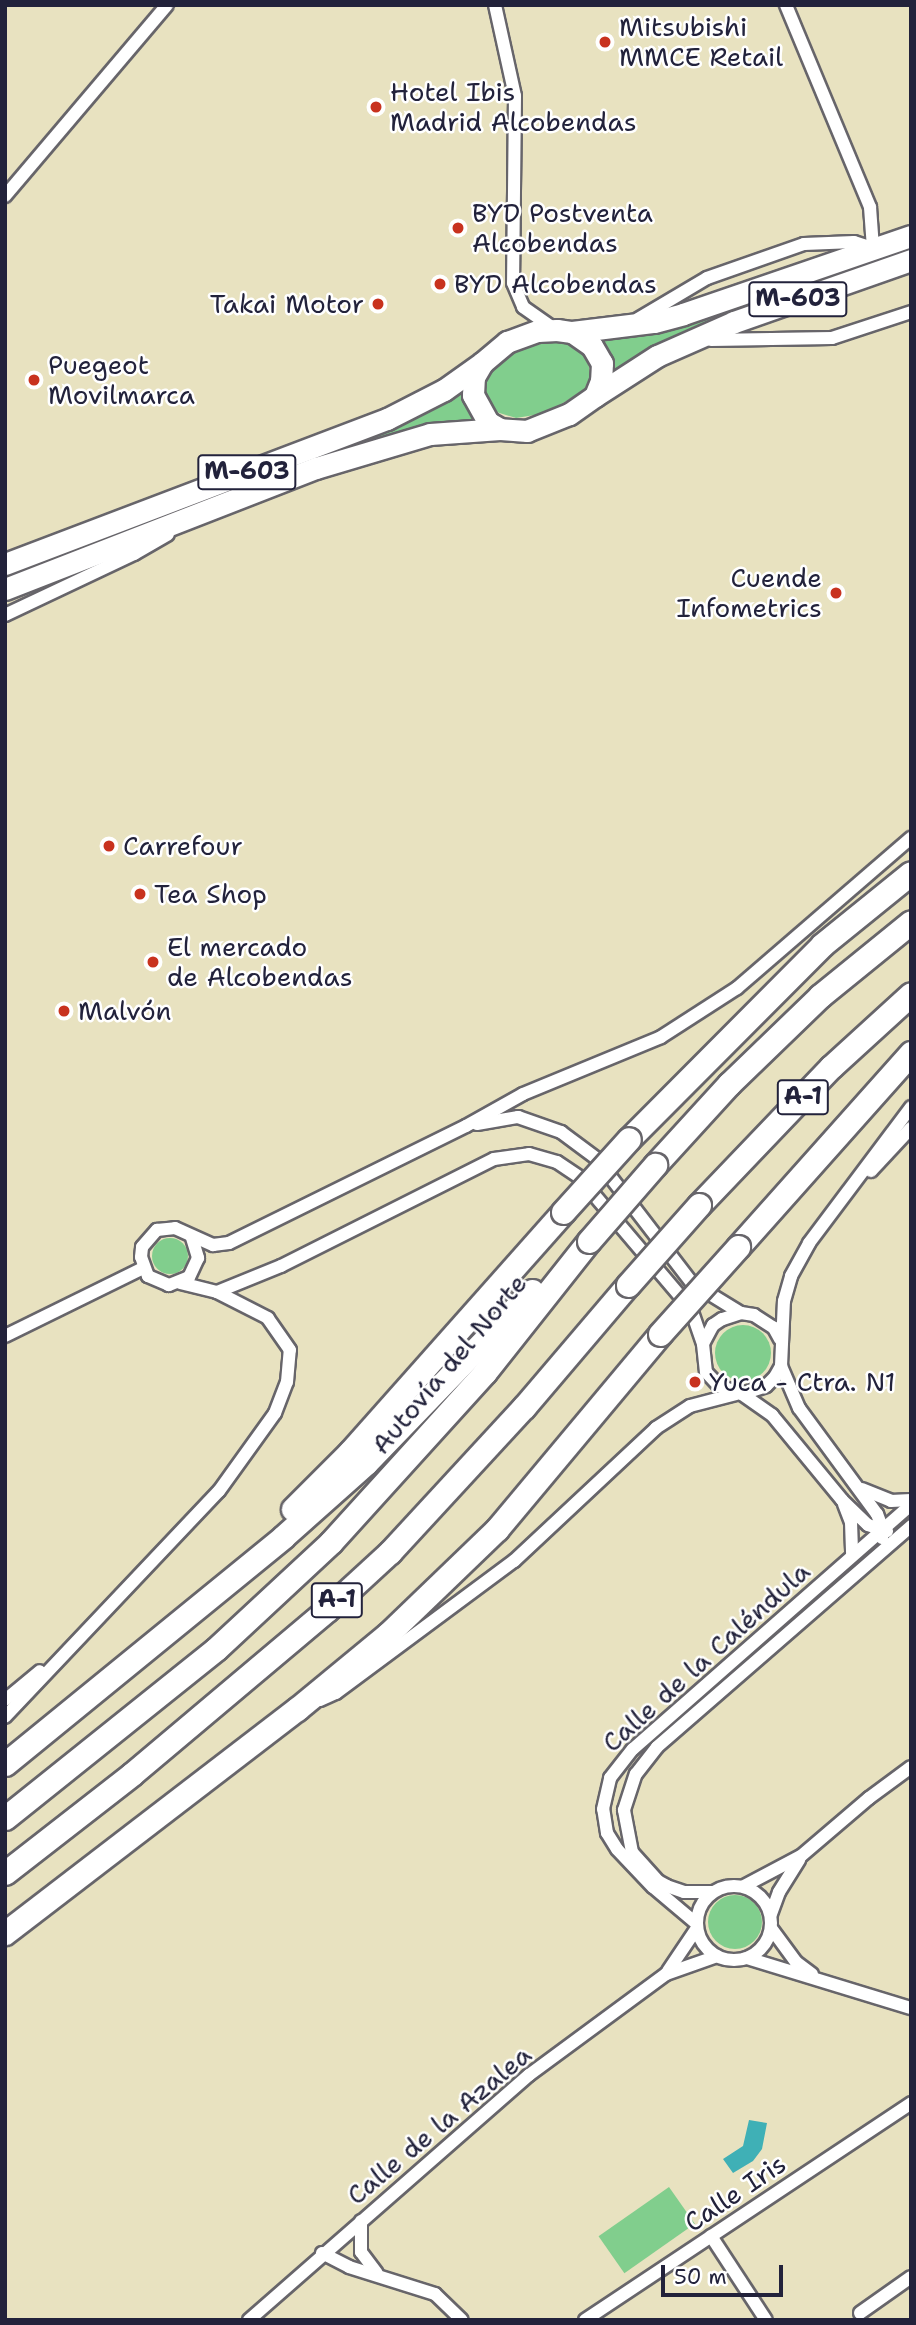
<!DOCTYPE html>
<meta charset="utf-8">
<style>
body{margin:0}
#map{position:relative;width:916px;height:2325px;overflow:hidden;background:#e8e2c0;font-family:"Shantell Sans",sans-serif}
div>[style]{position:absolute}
.green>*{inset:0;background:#81ce8d;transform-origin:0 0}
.round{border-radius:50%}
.water>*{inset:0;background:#3fb0b6}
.roads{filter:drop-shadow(2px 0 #67656a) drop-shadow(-2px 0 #67656a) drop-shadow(0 2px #67656a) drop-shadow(0 -2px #67656a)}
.minor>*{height:12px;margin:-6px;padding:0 6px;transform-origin:6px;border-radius:6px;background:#fff}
.minor>.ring{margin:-6px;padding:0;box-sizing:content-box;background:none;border:12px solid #fff;border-radius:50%}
.trunk>*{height:21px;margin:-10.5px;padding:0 10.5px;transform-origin:10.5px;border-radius:10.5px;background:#fff}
.motorway>*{height:23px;margin:-11.5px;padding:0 11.5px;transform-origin:11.5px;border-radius:11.5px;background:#fff}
.bridges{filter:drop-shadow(2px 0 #67656a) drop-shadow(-2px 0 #67656a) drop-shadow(0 2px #67656a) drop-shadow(0 -2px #67656a)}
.motorway-bridge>*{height:23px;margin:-11.5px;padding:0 11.5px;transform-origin:11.5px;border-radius:11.5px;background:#fff}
.dots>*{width:19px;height:19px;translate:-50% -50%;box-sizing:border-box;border:4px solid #fff;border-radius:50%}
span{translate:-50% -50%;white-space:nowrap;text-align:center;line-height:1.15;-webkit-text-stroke:5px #fff;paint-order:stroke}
.shield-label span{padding:2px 5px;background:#fff;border:2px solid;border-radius:5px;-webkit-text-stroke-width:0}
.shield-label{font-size:24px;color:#22223b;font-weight:700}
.poi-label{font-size:26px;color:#22223b}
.left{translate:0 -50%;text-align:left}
.right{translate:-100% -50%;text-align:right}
.street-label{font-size:26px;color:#22223b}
.frame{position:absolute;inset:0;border:7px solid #22223b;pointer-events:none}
.scale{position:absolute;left:661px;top:2265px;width:122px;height:32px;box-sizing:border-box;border:4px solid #22223b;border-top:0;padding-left:9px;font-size:21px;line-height:24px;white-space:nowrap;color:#22223b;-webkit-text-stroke:5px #fff;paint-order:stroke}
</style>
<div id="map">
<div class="green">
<div style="clip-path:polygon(728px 312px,682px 332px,611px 373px,610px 354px,600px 339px,669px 329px)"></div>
<div style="clip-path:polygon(554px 340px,576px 344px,588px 357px,590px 379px,584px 390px,547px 413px,516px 418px,493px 411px,483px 391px,485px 378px,496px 363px,513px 352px)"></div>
<div style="clip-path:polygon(463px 388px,475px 420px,414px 429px,348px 446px,395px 427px)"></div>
<div class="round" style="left:152px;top:1238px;width:36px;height:36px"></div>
<div class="round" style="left:715px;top:1325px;width:56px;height:56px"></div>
<div class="round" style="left:708px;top:1895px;width:54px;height:54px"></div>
<div style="left:669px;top:2187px;width:45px;height:86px;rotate:55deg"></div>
</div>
<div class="water">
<div style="clip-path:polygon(749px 2120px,767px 2123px,762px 2149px,753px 2161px,733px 2173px,723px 2159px,743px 2146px)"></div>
</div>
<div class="roads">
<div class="minor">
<div style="left:495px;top:5px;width:93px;rotate:77.6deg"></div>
<div style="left:515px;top:96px;width:187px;rotate:90.6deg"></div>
<div style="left:513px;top:283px;width:26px;rotate:67deg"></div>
<div style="left:523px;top:307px;width:37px;rotate:35deg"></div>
<div style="left:5px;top:196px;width:250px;rotate:-49.7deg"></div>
<div style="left:638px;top:319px;width:80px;rotate:-30.7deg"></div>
<div style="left:707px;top:278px;width:103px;rotate:-19.3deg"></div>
<div style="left:804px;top:244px;width:50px;rotate:-2.3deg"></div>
<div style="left:854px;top:242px;width:20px;rotate:18deg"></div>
<div style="left:873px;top:248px;width:41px;rotate:-94.2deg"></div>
<div style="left:870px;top:207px;width:219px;rotate:-112.6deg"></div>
<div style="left:711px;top:340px;width:121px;rotate:-0.9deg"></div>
<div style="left:832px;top:338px;width:83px;rotate:-18.2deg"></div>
<div style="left:5px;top:615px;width:143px;rotate:-25.3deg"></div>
<div style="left:134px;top:554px;width:39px;rotate:-30deg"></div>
<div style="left:477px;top:1124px;width:42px;rotate:-9.7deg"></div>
<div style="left:518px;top:1117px;width:46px;rotate:19.2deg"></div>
<div style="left:561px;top:1132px;width:44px;rotate:36.6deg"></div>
<div style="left:596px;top:1158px;width:158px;rotate:52.5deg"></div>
<div style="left:692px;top:1283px;width:57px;rotate:31.5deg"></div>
<div style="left:871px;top:1171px;width:59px;rotate:-47.1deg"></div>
<div style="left:192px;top:1238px;width:21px;rotate:73deg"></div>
<div style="left:198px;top:1258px;width:21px;rotate:115deg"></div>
<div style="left:189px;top:1277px;width:22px;rotate:158deg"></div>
<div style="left:169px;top:1285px;width:23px;rotate:-157deg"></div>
<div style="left:148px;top:1276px;width:20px;rotate:-110deg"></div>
<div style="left:141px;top:1257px;width:10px;rotate:-84deg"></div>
<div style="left:142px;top:1247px;width:23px;rotate:-49deg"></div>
<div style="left:157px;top:1230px;width:18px;rotate:-6deg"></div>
<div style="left:175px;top:1228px;width:42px;rotate:24.1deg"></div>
<div style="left:213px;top:1245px;width:16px;rotate:-7deg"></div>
<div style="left:229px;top:1243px;width:264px;rotate:-26.3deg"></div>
<div style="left:466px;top:1126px;width:65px;rotate:-29.3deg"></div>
<div style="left:523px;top:1094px;width:149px;rotate:-22.4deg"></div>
<div style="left:661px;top:1037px;width:90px;rotate:-32.8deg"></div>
<div style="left:737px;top:988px;width:230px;rotate:-40.8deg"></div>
<div style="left:217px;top:1292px;width:69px;rotate:-22.1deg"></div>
<div style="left:281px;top:1266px;width:238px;rotate:-26.7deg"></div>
<div style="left:494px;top:1159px;width:35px;rotate:-8deg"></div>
<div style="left:529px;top:1154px;width:29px;rotate:16deg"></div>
<div style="left:557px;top:1162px;width:27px;rotate:34deg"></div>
<div style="left:579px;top:1177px;width:173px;rotate:49.7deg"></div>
<div style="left:691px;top:1309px;width:37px;rotate:71deg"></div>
<div style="left:5px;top:1336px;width:154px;rotate:-26.2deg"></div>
<div style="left:780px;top:1339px;width:13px;rotate:-119deg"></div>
<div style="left:774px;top:1328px;width:24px;rotate:-147deg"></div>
<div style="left:754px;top:1315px;width:13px;rotate:-171deg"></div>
<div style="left:741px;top:1313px;width:20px;rotate:162deg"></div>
<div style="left:722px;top:1319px;width:11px;rotate:146deg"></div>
<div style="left:713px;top:1325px;width:21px;rotate:118deg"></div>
<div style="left:703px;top:1344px;width:28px;rotate:84deg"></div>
<div style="left:706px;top:1372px;width:19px;rotate:47deg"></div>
<div style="left:719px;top:1386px;width:24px;rotate:19deg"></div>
<div style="left:742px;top:1394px;width:25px;rotate:-18deg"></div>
<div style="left:766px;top:1386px;width:13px;rotate:-45deg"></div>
<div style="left:775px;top:1377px;width:13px;rotate:-61deg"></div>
<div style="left:781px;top:1366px;width:65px;rotate:-87.4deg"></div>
<div style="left:784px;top:1301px;width:26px;rotate:-74deg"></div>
<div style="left:791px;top:1276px;width:38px;rotate:-61deg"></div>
<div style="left:809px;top:1243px;width:170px;rotate:-53.1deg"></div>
<div style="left:781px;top:1366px;width:46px;rotate:66.8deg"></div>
<div style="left:799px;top:1408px;width:132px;rotate:53.7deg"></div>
<div style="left:877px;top:1514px;width:17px;rotate:69deg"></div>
<div style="left:883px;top:1530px;width:8px;rotate:97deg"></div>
<div style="left:742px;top:1394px;width:37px;rotate:35deg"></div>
<div style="left:772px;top:1415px;width:110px;rotate:50.5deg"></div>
<div style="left:842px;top:1500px;width:36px;rotate:44deg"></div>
<div style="left:868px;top:1525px;width:20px;rotate:18deg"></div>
<div style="left:862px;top:1489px;width:31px;rotate:22deg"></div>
<div style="left:891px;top:1501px;width:20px;rotate:-3deg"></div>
<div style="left:844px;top:1504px;width:19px;rotate:69deg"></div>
<div style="left:851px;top:1522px;width:33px;rotate:88deg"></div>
<div style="left:5px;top:1700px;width:45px;rotate:-39.6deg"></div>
<div style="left:320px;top:1700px;width:17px;rotate:-24deg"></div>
<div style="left:336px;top:1693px;width:222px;rotate:-36.6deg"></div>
<div style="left:514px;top:1561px;width:195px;rotate:-43.1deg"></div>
<div style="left:656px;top:1428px;width:40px;rotate:-32.9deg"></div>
<div style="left:690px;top:1406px;width:48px;rotate:-14.6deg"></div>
<div style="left:5px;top:1717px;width:311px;rotate:-46.6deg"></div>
<div style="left:219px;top:1491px;width:96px;rotate:-54.3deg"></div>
<div style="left:275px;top:1413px;width:33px;rotate:-69deg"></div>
<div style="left:287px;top:1382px;width:32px;rotate:-85deg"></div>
<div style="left:290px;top:1350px;width:39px;rotate:-125deg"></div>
<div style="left:268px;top:1318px;width:57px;rotate:-153deg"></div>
<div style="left:217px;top:1292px;width:38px;rotate:-166deg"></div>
<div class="ring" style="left:697px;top:1886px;width:62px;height:62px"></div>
<div style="left:744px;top:1886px;width:64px;rotate:-27.8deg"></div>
<div style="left:801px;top:1856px;width:89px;rotate:-40.5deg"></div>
<div style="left:869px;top:1798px;width:52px;rotate:-36.4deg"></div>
<div style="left:712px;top:1892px;width:28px;rotate:180deg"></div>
<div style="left:684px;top:1892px;width:18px;rotate:-161deg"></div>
<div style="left:667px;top:1886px;width:10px;rotate:-151deg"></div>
<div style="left:658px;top:1881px;width:39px;rotate:-132deg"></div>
<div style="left:632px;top:1852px;width:43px;rotate:-100.8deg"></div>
<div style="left:624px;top:1810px;width:38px;rotate:-72deg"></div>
<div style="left:636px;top:1774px;width:34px;rotate:-52deg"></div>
<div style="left:657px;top:1747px;width:337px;rotate:-41deg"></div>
<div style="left:771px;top:1914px;width:23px;rotate:-70deg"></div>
<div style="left:779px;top:1892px;width:38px;rotate:-58deg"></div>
<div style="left:697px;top:1924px;width:57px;rotate:-139.9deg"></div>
<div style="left:653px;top:1887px;width:52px;rotate:-133.5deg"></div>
<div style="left:617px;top:1849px;width:19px;rotate:-122deg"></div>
<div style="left:607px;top:1833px;width:24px;rotate:-99deg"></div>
<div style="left:603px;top:1809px;width:32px;rotate:-77deg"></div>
<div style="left:610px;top:1778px;width:37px;rotate:-52deg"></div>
<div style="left:633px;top:1749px;width:370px;rotate:-41.3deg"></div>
<div style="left:771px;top:1928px;width:42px;rotate:53.7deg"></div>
<div style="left:796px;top:1962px;width:20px;rotate:37deg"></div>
<div style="left:747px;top:1958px;width:171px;rotate:17deg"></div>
<div style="left:668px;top:1971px;width:52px;rotate:-56deg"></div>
<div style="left:361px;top:2221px;width:31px;rotate:90deg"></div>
<div style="left:361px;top:2252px;width:26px;rotate:53deg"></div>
<div style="left:711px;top:2236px;width:100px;rotate:56.8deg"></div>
<div style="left:322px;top:2253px;width:30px;rotate:27deg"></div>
<div style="left:349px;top:2267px;width:90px;rotate:17.4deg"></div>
<div style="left:435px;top:2294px;width:37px;rotate:44deg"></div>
<div style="left:860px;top:2313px;width:62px;rotate:-35.2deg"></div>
<div style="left:249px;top:2320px;width:372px;rotate:-41.2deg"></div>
<div style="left:529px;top:2075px;width:170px;rotate:-36.4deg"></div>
<div style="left:666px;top:1974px;width:54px;rotate:-19.4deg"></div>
<div style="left:585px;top:2320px;width:392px;rotate:-33.6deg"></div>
</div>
<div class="trunk">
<div style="left:557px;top:330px;width:15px;rotate:8deg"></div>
<div style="left:572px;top:332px;width:24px;rotate:35deg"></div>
<div style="left:592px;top:346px;width:20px;rotate:60deg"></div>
<div style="left:602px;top:363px;width:18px;rotate:93deg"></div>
<div style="left:601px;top:381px;width:16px;rotate:112deg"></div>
<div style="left:595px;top:396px;width:32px;rotate:145deg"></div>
<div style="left:569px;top:414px;width:45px;rotate:158deg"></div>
<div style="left:527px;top:431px;width:27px;rotate:-176deg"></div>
<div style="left:500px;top:429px;width:14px;rotate:-150deg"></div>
<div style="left:488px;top:422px;width:31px;rotate:-119deg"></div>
<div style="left:473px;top:395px;width:18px;rotate:-87deg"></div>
<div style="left:474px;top:377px;width:16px;rotate:-60deg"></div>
<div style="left:482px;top:363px;width:33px;rotate:-40deg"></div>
<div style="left:507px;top:342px;width:33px;rotate:-20deg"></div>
<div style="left:538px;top:331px;width:19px;rotate:-3deg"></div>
<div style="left:572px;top:332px;width:83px;rotate:-7deg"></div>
<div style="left:654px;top:322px;width:30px;rotate:-15deg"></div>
<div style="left:683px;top:314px;width:241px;rotate:-18.9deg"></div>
<div style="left:595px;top:396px;width:74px;rotate:-32.8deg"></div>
<div style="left:657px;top:356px;width:84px;rotate:-23.8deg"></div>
<div style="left:734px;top:322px;width:188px;rotate:-19.3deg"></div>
<div style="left:5px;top:564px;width:409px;rotate:-20.8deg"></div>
<div style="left:387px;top:419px;width:64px;rotate:-27deg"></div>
<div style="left:444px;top:390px;width:47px;rotate:-35.4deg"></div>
<div style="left:5px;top:589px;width:334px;rotate:-21.3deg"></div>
<div style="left:316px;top:468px;width:119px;rotate:-16.6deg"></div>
<div style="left:430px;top:434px;width:70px;rotate:-4.1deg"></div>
</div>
<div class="motorway">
<div style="left:629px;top:1139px;width:274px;rotate:-45.1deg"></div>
<div style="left:822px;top:945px;width:114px;rotate:-39deg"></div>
<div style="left:655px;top:1165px;width:110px;rotate:-47.6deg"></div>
<div style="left:729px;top:1084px;width:127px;rotate:-44deg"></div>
<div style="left:820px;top:996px;width:117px;rotate:-39.1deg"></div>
<div style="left:699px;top:1205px;width:191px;rotate:-46.3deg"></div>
<div style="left:831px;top:1067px;width:108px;rotate:-42.4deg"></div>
<div style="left:738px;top:1247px;width:260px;rotate:-48.3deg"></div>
<div style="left:293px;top:1509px;width:81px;rotate:-45deg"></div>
<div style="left:350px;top:1452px;width:321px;rotate:-48.4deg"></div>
<div style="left:5px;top:1764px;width:359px;rotate:-39.2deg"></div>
<div style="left:283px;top:1537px;width:111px;rotate:-41.7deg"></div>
<div style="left:366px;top:1463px;width:239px;rotate:-46deg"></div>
<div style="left:5px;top:1818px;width:270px;rotate:-38.7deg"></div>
<div style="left:216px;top:1649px;width:157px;rotate:-42.9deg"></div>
<div style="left:331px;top:1542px;width:229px;rotate:-47.8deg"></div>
<div style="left:485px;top:1372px;width:167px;rotate:-51.6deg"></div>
<div style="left:5px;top:1873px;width:161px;rotate:-37.9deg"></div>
<div style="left:132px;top:1774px;width:256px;rotate:-40.1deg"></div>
<div style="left:328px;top:1609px;width:84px;rotate:-42.6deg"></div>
<div style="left:390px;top:1552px;width:197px;rotate:-47.3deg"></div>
<div style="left:524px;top:1407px;width:160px;rotate:-49.6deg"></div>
<div style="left:5px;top:1933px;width:368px;rotate:-37.5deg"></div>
<div style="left:297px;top:1709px;width:118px;rotate:-39.5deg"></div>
<div style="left:388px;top:1634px;width:151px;rotate:-43.9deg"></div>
<div style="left:497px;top:1529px;width:254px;rotate:-50.1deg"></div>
</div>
</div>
<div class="bridges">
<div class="motorway-bridge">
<div style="left:563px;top:1212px;width:98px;rotate:-47.9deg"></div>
<div style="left:589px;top:1241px;width:101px;rotate:-49deg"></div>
<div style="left:628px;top:1285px;width:107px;rotate:-48.4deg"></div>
<div style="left:660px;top:1334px;width:117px;rotate:-48.1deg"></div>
</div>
</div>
<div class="dots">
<div style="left:605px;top:42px;background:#c8321e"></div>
<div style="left:376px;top:107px;background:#c8321e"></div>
<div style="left:458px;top:228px;background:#c8321e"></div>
<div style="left:440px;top:284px;background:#c8321e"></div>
<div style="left:378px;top:304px;background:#c8321e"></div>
<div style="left:34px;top:380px;background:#c8321e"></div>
<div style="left:836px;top:593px;background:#c8321e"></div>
<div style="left:109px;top:846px;background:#c8321e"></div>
<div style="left:140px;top:894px;background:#c8321e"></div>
<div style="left:153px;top:962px;background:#c8321e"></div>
<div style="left:64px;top:1011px;background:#c8321e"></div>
<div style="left:695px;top:1382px;background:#c8321e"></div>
</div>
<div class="shield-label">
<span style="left:798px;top:299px">M-603</span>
<span style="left:247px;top:472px">M-603</span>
<span style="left:803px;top:1097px">A-1</span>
<span style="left:337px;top:1600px">A-1</span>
</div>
<div class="poi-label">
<span class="left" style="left:619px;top:42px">Mitsubishi<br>MMCE Retail</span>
<span class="left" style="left:390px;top:107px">Hotel Ibis<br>Madrid Alcobendas</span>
<span class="left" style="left:472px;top:228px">BYD Postventa<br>Alcobendas</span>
<span class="left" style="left:454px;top:284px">BYD Alcobendas</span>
<span class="right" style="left:364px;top:304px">Takai Motor</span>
<span class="left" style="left:48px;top:380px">Puegeot<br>Movilmarca</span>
<span class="right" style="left:822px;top:593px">Cuende<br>Infometrics</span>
<span class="left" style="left:123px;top:846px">Carrefour</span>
<span class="left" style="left:154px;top:894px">Tea Shop</span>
<span class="left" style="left:167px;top:962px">El mercado<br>de Alcobendas</span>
<span class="left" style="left:78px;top:1011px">Malvón</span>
<span class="left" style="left:709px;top:1382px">Yuca - Ctra. N1</span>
</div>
<div class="street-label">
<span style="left:449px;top:1364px;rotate:-50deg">Autovía del Norte</span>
<span style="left:706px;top:1657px;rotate:-42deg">Calle de la Caléndula</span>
<span style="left:439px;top:2125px;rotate:-40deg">Calle de la Azalea</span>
<span style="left:735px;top:2193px;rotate:-34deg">Calle Iris</span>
</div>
<div class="frame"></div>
<div class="scale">50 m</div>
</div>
